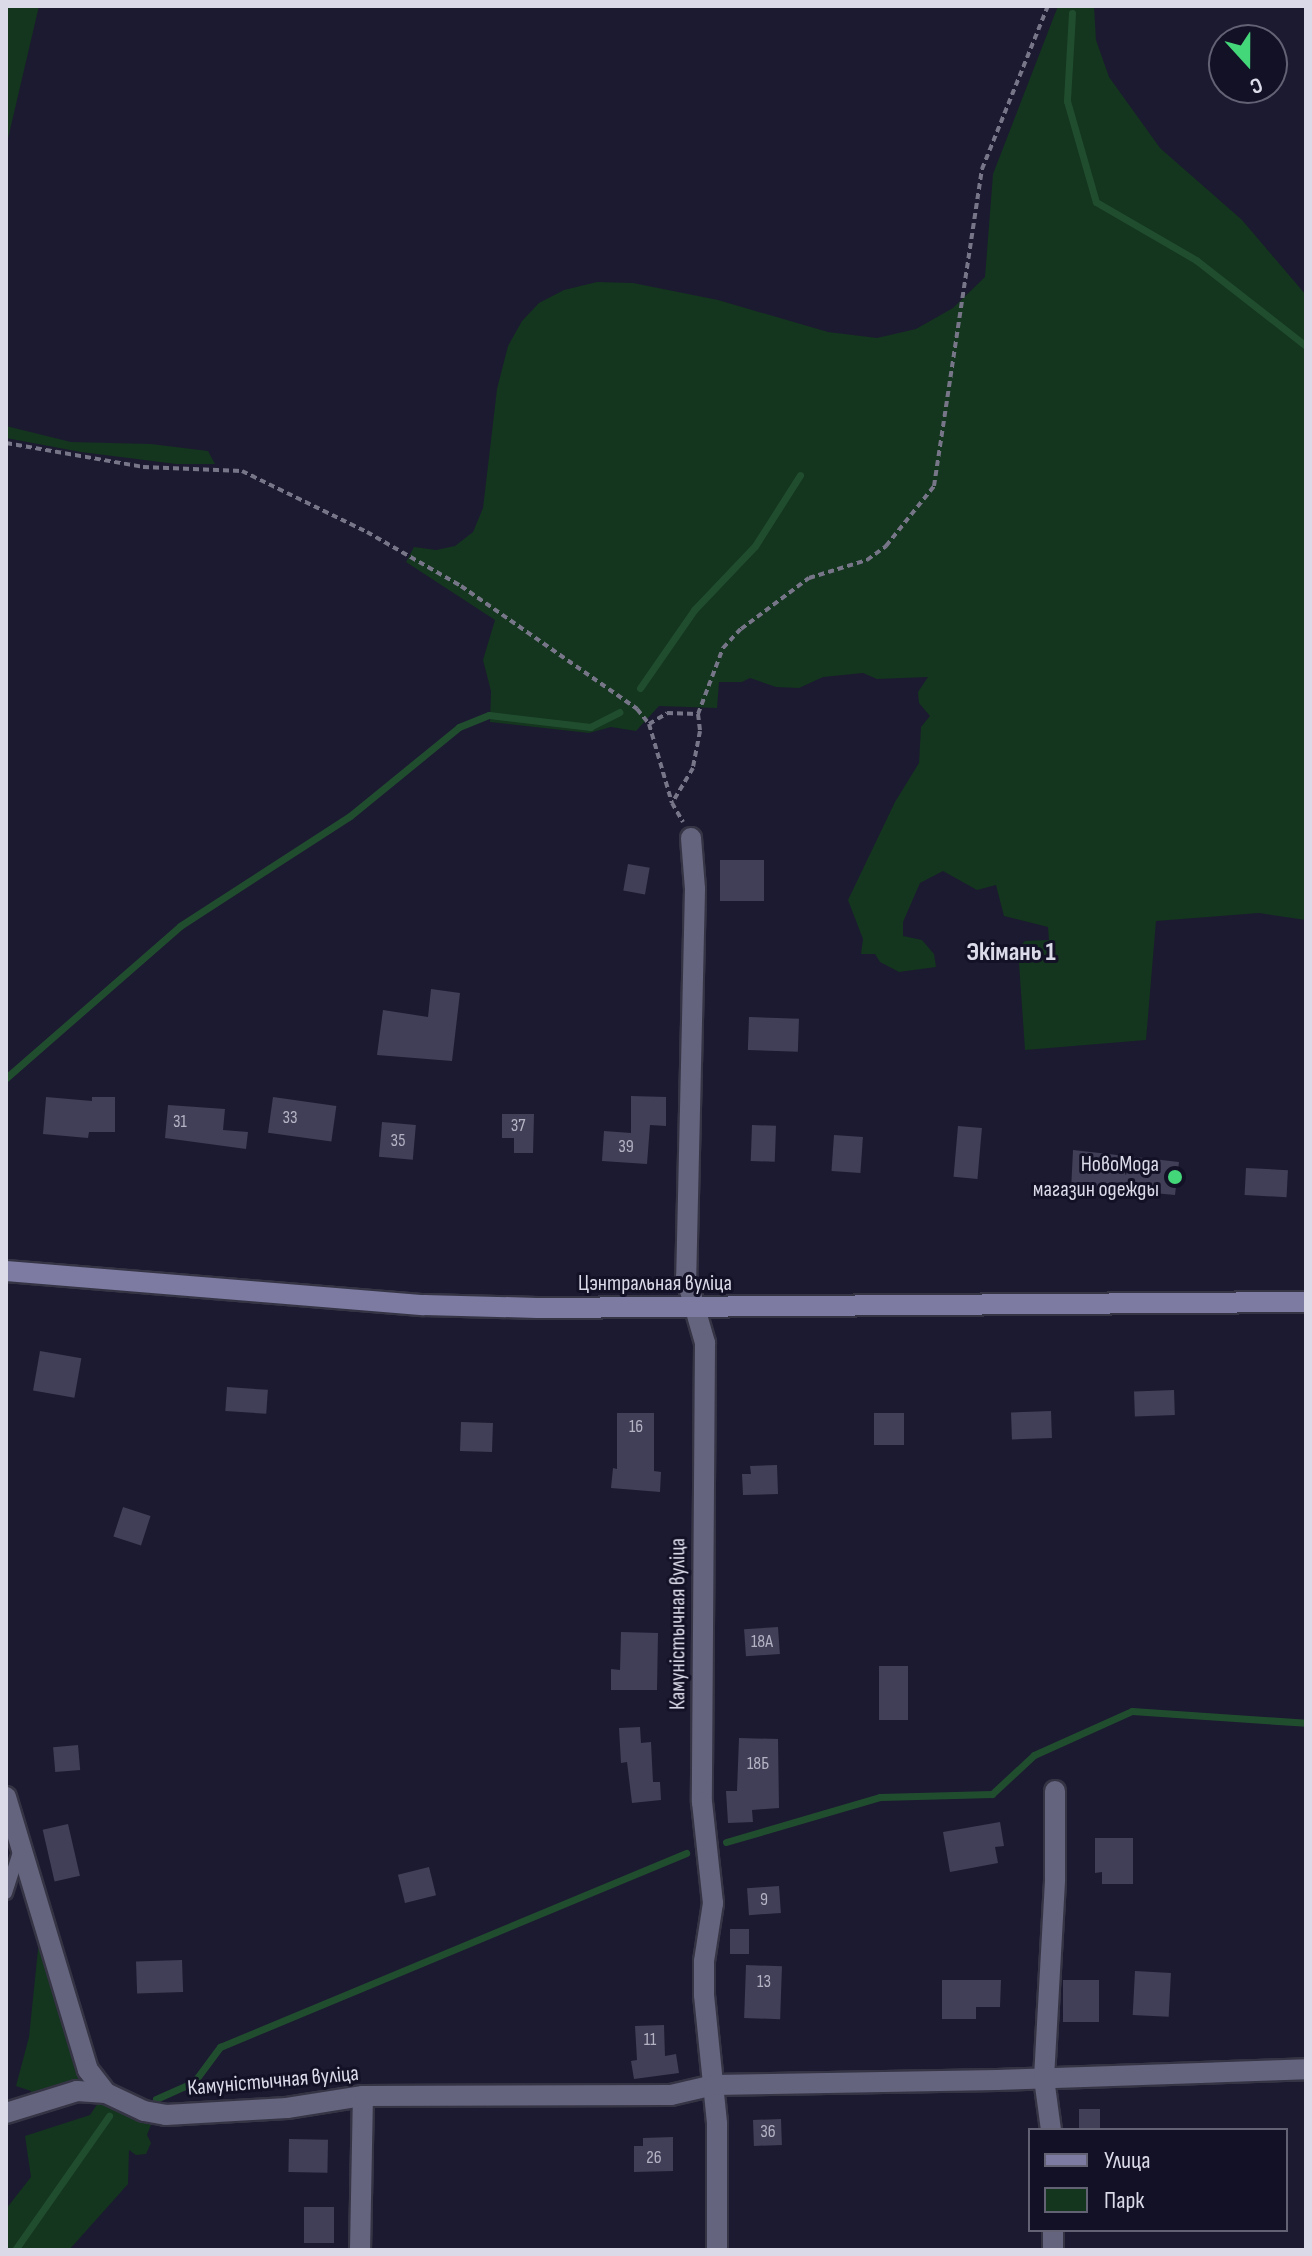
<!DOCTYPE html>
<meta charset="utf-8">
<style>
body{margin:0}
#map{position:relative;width:1312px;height:2256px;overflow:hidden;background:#1c1a30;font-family:"Sofia Sans Condensed",sans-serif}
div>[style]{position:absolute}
.green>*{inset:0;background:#14351e}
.stream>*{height:7px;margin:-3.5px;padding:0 3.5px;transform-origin:3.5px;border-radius:3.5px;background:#214d2f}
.building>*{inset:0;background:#403f57;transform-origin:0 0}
.path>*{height:4px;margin-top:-2px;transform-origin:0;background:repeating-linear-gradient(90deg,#777689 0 6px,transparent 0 10px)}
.roads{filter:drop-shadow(2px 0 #353445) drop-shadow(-2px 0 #353445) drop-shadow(0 2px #353445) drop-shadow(0 -2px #353445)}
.service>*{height:12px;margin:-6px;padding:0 6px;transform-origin:6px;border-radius:6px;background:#65647e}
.minor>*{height:20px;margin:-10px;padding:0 10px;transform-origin:10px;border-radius:10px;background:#65647e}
.secondary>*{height:20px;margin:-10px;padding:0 10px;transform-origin:10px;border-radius:10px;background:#7d7ba1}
.dots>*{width:22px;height:22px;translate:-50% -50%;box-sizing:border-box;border:4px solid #131126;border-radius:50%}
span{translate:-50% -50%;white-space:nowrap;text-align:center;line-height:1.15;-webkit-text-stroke:6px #131126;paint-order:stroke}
.number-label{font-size:18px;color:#b4b3c4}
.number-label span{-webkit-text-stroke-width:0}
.poi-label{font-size:22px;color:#dadae9}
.right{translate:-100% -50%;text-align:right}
.street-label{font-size:22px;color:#dadae9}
.quarter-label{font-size:26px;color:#dadae9;font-weight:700}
.frame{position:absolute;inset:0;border:8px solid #dadae9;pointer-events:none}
.legend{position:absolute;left:1028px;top:2128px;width:260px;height:104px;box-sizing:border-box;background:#131126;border:2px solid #636174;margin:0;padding:10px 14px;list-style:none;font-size:24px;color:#dadae9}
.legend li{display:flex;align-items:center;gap:16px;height:40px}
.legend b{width:40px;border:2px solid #636174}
.north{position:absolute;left:1208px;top:24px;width:80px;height:80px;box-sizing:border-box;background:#131126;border:2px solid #636174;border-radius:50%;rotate:159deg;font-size:22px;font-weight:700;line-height:32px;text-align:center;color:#dadae9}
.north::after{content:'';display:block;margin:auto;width:28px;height:36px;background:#44d77a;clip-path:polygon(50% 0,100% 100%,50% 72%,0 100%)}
</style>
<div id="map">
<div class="green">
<div style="clip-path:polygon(6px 6px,39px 6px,6px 147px)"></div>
<div style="clip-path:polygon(1058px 6px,1094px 6px,1096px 40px,1109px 77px,1160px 148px,1242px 220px,1306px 295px,1306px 920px,1259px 913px,1156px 921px,1146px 1040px,1025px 1050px,1018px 949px,1025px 941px,1049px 940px,1048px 927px,1004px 916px,996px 885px,977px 890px,943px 871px,920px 883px,903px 922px,903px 936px,922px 940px,934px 954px,936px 967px,899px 972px,880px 962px,875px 954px,861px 954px,863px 939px,848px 900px,895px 802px,919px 763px,921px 727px,930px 716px,919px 703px,918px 692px,928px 677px,877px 679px,863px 673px,823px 677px,799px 688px,776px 687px,750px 678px,742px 682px,719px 682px,717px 708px,659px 706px,636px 731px,611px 727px,589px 733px,490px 722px,491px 691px,483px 660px,495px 620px,406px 562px,414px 547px,436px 550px,455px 546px,473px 532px,483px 508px,497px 389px,508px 346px,522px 321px,539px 303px,564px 290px,597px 282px,633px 283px,718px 300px,828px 332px,877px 338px,916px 329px,953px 308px,985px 277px,993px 174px)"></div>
<div style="clip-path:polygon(6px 426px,71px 442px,151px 444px,208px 451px,215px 464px,176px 464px,81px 452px,6px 438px)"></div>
<div style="clip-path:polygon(39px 1940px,84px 2073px,145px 2117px,151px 2125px,147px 2135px,151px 2143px,146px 2154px,136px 2155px,129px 2150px,128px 2184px,69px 2250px,6px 2250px,6px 2209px,31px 2177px,25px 2136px,90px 2115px,102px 2097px,35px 2100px,31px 2091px,16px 2086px,29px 2037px)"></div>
</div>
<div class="stream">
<div style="left:1072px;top:13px;width:88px;rotate:93.3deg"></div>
<div style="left:1067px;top:101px;width:105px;rotate:74deg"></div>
<div style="left:1096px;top:202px;width:116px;rotate:30.1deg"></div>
<div style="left:1196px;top:260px;width:140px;rotate:38deg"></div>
<div style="left:640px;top:688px;width:95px;rotate:-55.3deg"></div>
<div style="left:694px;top:610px;width:88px;rotate:-46.4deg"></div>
<div style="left:755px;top:546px;width:84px;rotate:-57.6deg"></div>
<div style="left:6px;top:1078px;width:231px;rotate:-41.1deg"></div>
<div style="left:180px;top:926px;width:202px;rotate:-32.9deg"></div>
<div style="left:350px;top:816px;width:141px;rotate:-39.2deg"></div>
<div style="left:459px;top:727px;width:32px;rotate:-22deg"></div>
<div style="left:489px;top:715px;width:102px;rotate:6.8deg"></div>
<div style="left:590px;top:727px;width:33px;rotate:-27deg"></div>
<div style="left:726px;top:1842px;width:160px;rotate:-16.3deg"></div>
<div style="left:880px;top:1797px;width:112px;rotate:-1.5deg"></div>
<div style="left:992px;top:1794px;width:57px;rotate:-42.9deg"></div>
<div style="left:1034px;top:1755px;width:107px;rotate:-24.2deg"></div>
<div style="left:1132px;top:1711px;width:174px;rotate:3.9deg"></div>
<div style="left:156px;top:2099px;width:42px;rotate:-24.1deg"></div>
<div style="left:194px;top:2082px;width:44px;rotate:-53.4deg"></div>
<div style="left:220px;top:2047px;width:505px;rotate:-22.6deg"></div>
<div style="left:15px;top:2250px;width:164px;rotate:-55deg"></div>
</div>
<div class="building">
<div style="left:720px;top:860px;width:44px;height:41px"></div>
<div style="left:628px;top:864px;width:22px;height:27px;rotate:10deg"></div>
<div style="clip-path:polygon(431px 989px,460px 993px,452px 1061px,377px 1055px,383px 1010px,428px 1017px)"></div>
<div style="left:749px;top:1017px;width:50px;height:33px;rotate:2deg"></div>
<div style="clip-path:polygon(631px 1096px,666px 1097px,666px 1126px,650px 1125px,647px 1164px,602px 1161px,604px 1131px,631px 1133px)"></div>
<div style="clip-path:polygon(46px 1097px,92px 1101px,92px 1097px,115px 1097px,115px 1132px,89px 1132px,88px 1138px,43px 1134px)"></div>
<div style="left:273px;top:1097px;width:64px;height:36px;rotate:8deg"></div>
<div style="clip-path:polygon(168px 1105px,225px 1109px,223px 1130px,248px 1132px,246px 1149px,165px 1138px)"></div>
<div style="clip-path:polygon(502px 1114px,534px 1114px,533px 1153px,514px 1153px,514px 1138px,502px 1138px)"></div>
<div style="left:382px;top:1122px;width:34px;height:35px;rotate:5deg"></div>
<div style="left:752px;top:1125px;width:24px;height:36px;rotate:2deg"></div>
<div style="left:958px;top:1126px;width:24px;height:51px;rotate:5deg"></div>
<div style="left:834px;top:1135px;width:29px;height:36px;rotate:4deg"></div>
<div style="clip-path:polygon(1073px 1150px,1179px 1162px,1175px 1195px,1100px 1188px,1100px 1193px,1071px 1191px)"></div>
<div style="left:1246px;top:1168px;width:42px;height:27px;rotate:3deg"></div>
<div style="left:40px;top:1351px;width:42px;height:40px;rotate:10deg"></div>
<div style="left:227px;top:1387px;width:41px;height:24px;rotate:4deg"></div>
<div style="left:1174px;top:1390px;width:25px;height:40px;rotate:88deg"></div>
<div style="left:1051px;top:1411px;width:27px;height:40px;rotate:88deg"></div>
<div style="clip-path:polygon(617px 1413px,654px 1413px,654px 1471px,661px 1472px,660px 1492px,611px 1488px,613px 1468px,617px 1469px)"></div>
<div style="left:904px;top:1413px;width:32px;height:30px;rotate:90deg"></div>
<div style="left:461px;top:1422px;width:32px;height:29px;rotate:2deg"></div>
<div style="clip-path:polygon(777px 1465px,778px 1494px,743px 1495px,742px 1474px,751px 1474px,750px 1466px)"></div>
<div style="left:123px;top:1507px;width:29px;height:31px;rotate:18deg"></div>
<div style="left:778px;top:1627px;width:27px;height:34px;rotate:86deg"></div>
<div style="clip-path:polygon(621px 1632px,658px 1633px,657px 1690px,611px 1690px,611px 1669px,620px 1670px)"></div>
<div style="left:879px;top:1666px;width:29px;height:54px"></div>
<div style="clip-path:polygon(640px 1727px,641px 1743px,651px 1742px,653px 1782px,660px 1782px,661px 1800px,632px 1803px,627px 1762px,621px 1763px,619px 1728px)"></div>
<div style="clip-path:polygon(739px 1738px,778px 1739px,779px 1808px,752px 1810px,753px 1822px,728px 1823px,726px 1791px,737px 1791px)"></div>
<div style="left:78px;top:1745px;width:25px;height:25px;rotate:85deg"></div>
<div style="clip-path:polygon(1000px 1822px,1004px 1846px,995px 1847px,998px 1863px,950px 1872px,943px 1832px)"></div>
<div style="left:68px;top:1824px;width:53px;height:26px;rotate:77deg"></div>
<div style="clip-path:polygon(1095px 1838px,1133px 1838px,1133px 1884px,1102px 1884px,1102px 1872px,1095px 1873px)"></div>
<div style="left:429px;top:1867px;width:29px;height:32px;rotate:76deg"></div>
<div style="left:779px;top:1886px;width:27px;height:32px;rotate:86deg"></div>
<div style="left:730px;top:1929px;width:19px;height:25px"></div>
<div style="left:182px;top:1960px;width:32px;height:46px;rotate:88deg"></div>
<div style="left:746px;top:1965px;width:36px;height:53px;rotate:2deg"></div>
<div style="left:1135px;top:1971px;width:36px;height:44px;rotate:3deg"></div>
<div style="clip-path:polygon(942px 1980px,1001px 1980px,1000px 2007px,976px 2007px,976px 2019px,942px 2019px)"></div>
<div style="left:1063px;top:1980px;width:36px;height:42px"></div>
<div style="clip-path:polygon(664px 2025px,665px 2056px,676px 2054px,679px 2073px,634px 2079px,631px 2061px,637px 2060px,635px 2026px)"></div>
<div style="left:1100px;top:2109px;width:21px;height:21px;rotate:90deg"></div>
<div style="left:781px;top:2119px;width:26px;height:28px;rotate:88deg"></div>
<div style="clip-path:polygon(673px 2137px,673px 2171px,634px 2172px,634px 2146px,643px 2146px,643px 2138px)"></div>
<div style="left:289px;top:2139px;width:39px;height:33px;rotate:1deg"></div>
<div style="left:304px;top:2207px;width:30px;height:36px"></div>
</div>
<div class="path">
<div style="left:6px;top:443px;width:139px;rotate:9.9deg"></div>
<div style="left:143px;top:467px;width:99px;rotate:2.3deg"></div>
<div style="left:242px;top:471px;width:139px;rotate:26deg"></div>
<div style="left:367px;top:532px;width:108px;rotate:29.9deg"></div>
<div style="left:461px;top:586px;width:215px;rotate:34.9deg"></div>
<div style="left:637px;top:709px;width:19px;rotate:51deg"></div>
<div style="left:649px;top:724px;width:82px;rotate:73.8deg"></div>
<div style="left:672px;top:803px;width:22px;rotate:60deg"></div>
<div style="left:698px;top:714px;width:71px;rotate:-69.3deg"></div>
<div style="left:723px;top:648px;width:26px;rotate:-47deg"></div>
<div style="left:741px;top:629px;width:85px;rotate:-36.9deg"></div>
<div style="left:809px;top:578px;width:61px;rotate:-17.2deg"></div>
<div style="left:867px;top:560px;width:24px;rotate:-36deg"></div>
<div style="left:886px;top:546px;width:77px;rotate:-51.3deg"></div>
<div style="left:934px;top:486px;width:321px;rotate:-81.4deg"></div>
<div style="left:982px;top:169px;width:176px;rotate:-68deg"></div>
<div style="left:649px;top:724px;width:21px;rotate:-31deg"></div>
<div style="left:667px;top:713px;width:31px;rotate:2deg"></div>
<div style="left:698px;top:714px;width:17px;rotate:83deg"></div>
<div style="left:700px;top:731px;width:38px;rotate:101deg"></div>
<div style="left:693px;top:768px;width:41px;rotate:121deg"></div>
</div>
<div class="roads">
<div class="service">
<div style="left:6px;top:1893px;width:46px;rotate:-72.3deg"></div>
</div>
<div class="minor">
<div style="left:691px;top:838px;width:51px;rotate:85.5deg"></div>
<div style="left:695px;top:889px;width:388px;rotate:91.3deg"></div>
<div style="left:686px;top:1277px;width:69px;rotate:73.9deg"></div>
<div style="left:705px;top:1343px;width:459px;rotate:90.4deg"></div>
<div style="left:702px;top:1802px;width:102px;rotate:83.8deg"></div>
<div style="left:713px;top:1903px;width:59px;rotate:98.8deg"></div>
<div style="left:704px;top:1961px;width:34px;rotate:90deg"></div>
<div style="left:704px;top:1995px;width:130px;rotate:84.2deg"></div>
<div style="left:717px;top:2124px;width:126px;rotate:90deg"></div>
<div style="left:6px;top:1797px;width:285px;rotate:73.3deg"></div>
<div style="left:88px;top:2070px;width:29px;rotate:52deg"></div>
<div style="left:106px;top:2093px;width:42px;rotate:25.3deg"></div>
<div style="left:144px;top:2111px;width:22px;rotate:10deg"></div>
<div style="left:166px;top:2115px;width:121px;rotate:-3.3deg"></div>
<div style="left:287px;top:2108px;width:77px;rotate:-9deg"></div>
<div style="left:363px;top:2096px;width:308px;rotate:-0.2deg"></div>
<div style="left:671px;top:2095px;width:44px;rotate:-13.1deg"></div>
<div style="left:714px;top:2085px;width:283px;rotate:-1deg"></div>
<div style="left:997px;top:2080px;width:309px;rotate:-2deg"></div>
<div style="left:6px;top:2113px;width:74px;rotate:-17.2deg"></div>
<div style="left:77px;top:2091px;width:29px;rotate:4deg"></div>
<div style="left:1051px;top:2130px;width:52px;rotate:-97.7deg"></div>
<div style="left:1044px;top:2078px;width:199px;rotate:-86.8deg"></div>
<div style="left:1055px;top:1879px;width:88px;rotate:-90deg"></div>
<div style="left:360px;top:2250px;width:154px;rotate:-88.9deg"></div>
<div style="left:1053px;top:2250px;width:20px;rotate:-90deg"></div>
</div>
<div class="secondary">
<div style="left:6px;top:1271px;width:419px;rotate:4.7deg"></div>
<div style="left:424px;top:1305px;width:113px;rotate:1.5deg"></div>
<div style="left:537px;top:1308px;width:769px;rotate:-0.45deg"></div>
</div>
</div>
<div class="dots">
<div style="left:1175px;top:1177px;background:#44d77a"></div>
</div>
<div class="number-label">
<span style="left:290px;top:1118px">33</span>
<span style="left:180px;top:1122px">31</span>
<span style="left:518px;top:1126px">37</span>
<span style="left:398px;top:1141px">35</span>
<span style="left:626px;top:1147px">39</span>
<span style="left:636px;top:1427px">16</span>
<span style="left:762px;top:1642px">18А</span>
<span style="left:758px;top:1764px">18Б</span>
<span style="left:764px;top:1900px">9</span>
<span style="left:764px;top:1982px">13</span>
<span style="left:650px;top:2040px">11</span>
<span style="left:768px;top:2132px">36</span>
<span style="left:654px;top:2158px">26</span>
</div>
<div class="poi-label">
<span class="right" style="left:1159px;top:1177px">НовоМода<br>магазин одежды</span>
</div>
<div class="street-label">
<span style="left:655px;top:1284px">Цэнтральная вуліца</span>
<span style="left:678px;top:1624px;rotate:-90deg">Камуністычная вуліца</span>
<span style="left:273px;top:2081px;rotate:-5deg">Камуністычная вуліца</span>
</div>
<div class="quarter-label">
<span style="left:1011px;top:953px">Экімань 1</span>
</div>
<div class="frame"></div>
<ul class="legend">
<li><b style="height:10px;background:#7d7ba1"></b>Улица</li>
<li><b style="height:22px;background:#14351e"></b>Парк</li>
</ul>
<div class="north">С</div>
</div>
